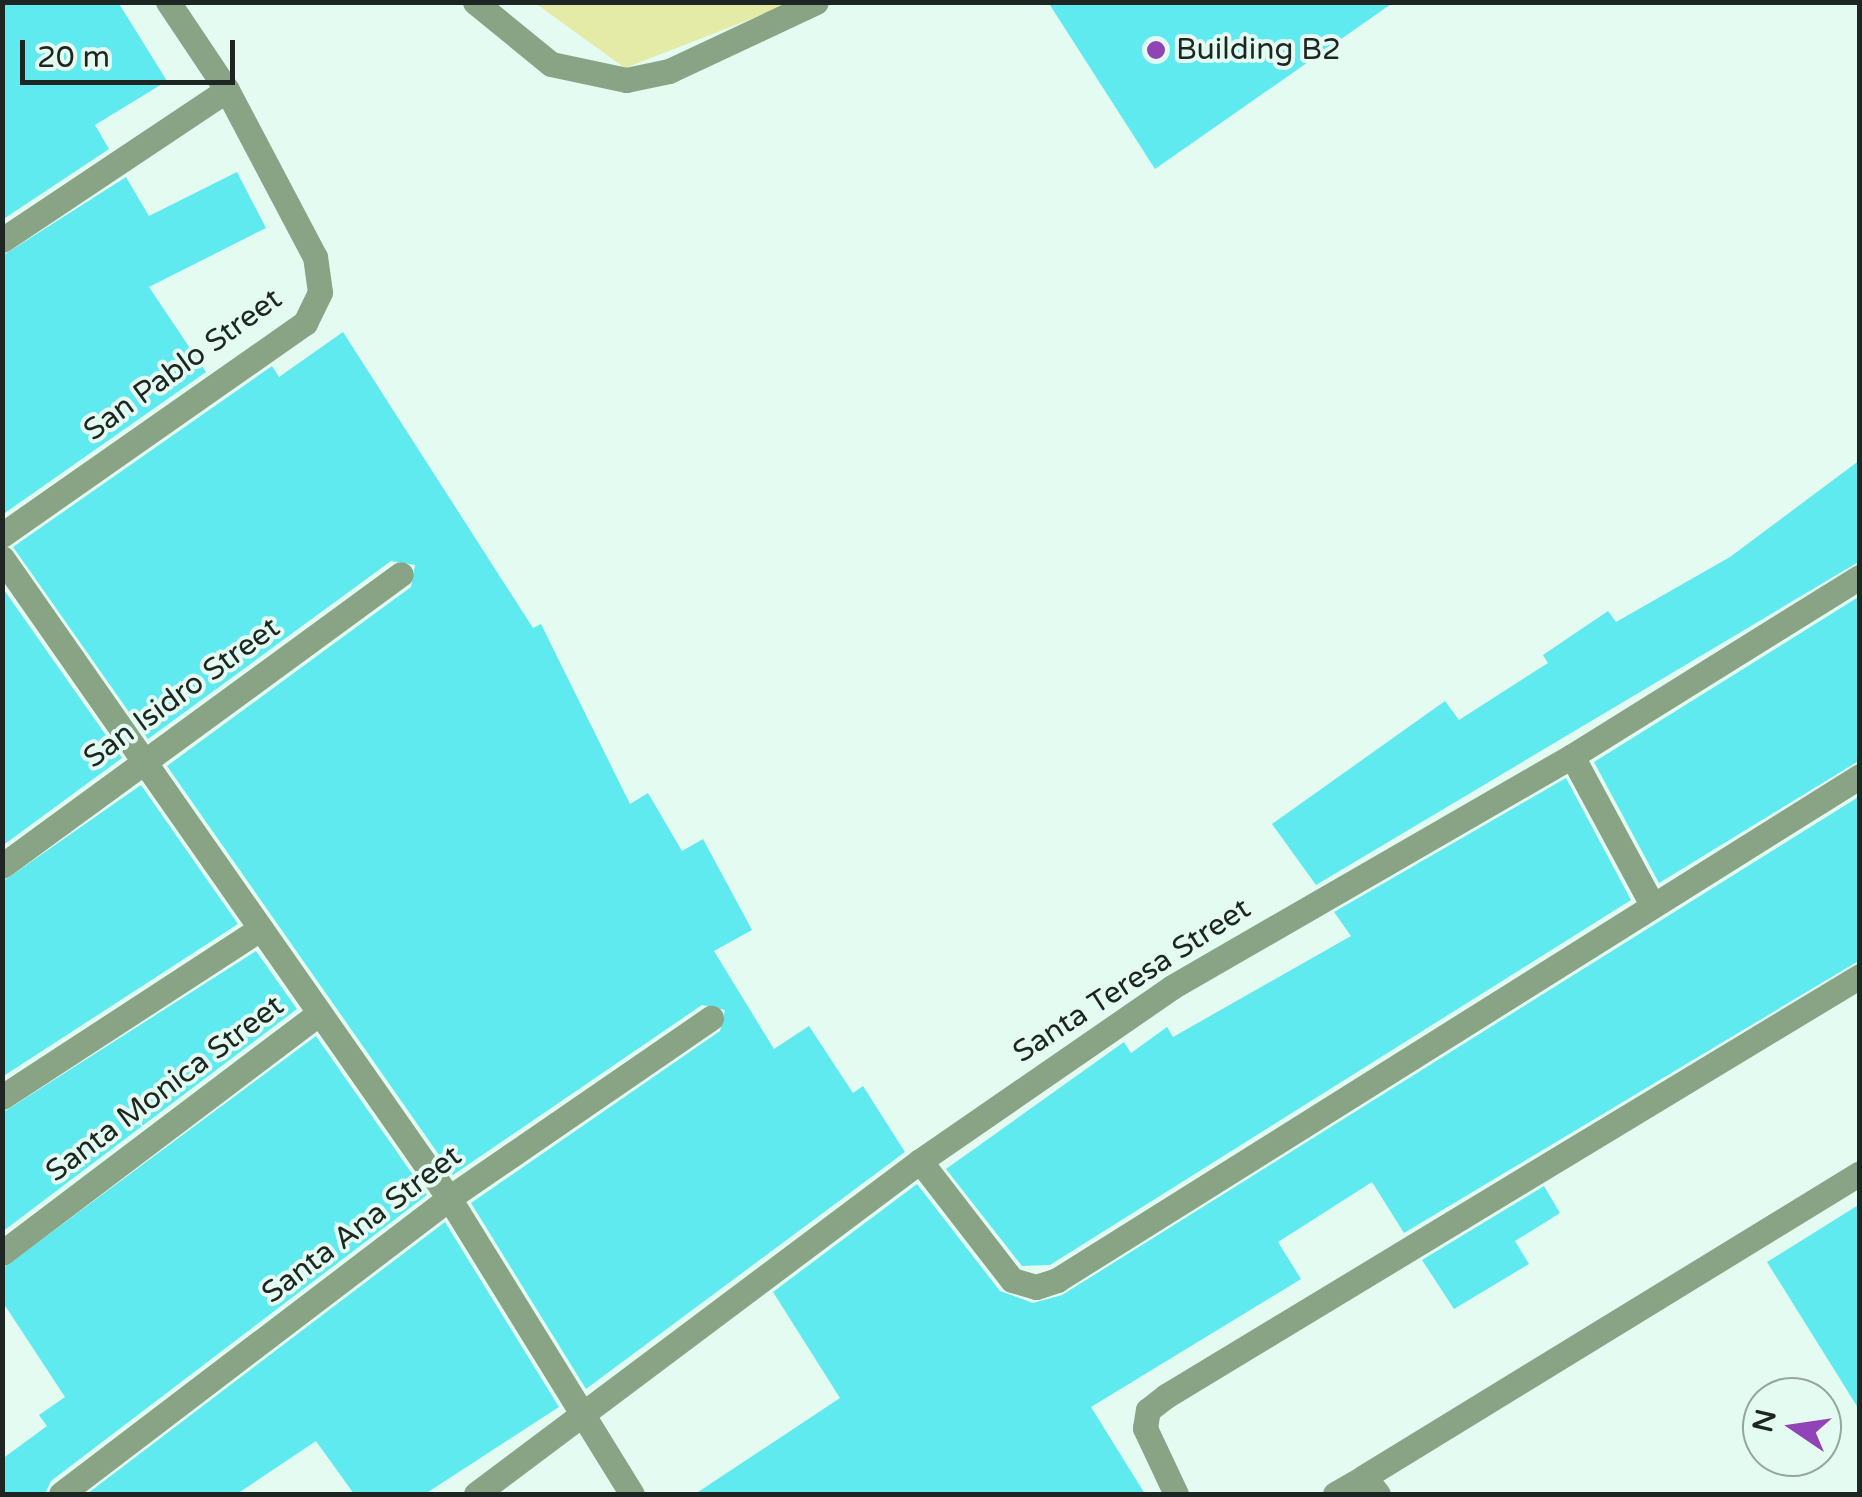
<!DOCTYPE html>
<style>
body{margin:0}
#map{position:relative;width:1862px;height:1497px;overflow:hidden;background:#e4fbf2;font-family:"Varela Round",sans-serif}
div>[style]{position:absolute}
.green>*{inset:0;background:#e3eba6}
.building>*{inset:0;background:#5feaf0}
.minor>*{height:25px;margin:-12.5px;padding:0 12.5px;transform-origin:12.5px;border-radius:12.5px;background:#88a485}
.dots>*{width:28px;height:28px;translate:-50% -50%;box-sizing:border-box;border:5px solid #e4fbf2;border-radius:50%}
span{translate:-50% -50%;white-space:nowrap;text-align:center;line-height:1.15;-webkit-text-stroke:8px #e4fbf2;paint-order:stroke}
.poi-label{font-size:30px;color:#1e2623}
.left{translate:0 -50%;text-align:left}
.street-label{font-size:30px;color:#1e2623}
.frame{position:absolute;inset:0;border:5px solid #1e2623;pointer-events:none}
.north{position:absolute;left:1742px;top:1377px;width:100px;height:100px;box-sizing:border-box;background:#e4fbf2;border:2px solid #95a69f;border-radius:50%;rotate:283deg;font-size:28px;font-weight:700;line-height:40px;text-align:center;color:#1e2623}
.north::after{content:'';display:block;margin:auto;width:35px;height:45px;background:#9044b6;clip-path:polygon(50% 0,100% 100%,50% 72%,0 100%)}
.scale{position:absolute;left:20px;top:40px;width:215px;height:45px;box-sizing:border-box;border:5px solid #1e2623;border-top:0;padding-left:12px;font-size:30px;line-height:35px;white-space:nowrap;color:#1e2623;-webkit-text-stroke:8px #e4fbf2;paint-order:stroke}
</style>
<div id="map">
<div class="green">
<div style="clip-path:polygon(535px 3px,792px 3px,625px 68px)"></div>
</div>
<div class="building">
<div style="clip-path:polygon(2px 2px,118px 2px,167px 81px,95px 125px,109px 149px,2px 220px)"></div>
<div style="clip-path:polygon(1048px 2px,1394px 2px,1155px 169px)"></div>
<div style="clip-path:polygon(237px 172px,266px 228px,149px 287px,206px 372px,2px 515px,2px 256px,126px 177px,149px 216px)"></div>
<div style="clip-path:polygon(343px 332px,533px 628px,541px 624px,630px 804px,648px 793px,682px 851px,703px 839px,752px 930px,714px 951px,774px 1049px,809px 1026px,853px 1093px,863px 1086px,905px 1152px,586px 1389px,471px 1203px,720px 1031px,725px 1010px,702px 1005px,453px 1175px,167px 766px,411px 587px,415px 565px,391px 561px,148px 739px,13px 547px,272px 366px,279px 377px)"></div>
<div style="clip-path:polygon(1860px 460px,1860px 561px,1316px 885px,1272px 824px,1445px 701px,1459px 720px,1548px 663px,1543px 655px,1608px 611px,1616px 622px,1730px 557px)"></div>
<div style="clip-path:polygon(2px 587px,122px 758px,2px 846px)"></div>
<div style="clip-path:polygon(1860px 596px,1860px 760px,1659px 883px,1594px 762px)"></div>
<div style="clip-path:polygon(1566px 778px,1631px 900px,1050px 1265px,1022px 1266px,946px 1169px,1124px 1042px,1131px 1053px,1167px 1027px,1173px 1037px,1351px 936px,1334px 912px)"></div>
<div style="clip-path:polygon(141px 785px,238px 924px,2px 1077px,2px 882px)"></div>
<div style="clip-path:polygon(1860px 796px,1860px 960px,1404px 1233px,1372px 1182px,1278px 1242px,1301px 1279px,1091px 1407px,1145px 1494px,695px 1494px,840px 1398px,773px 1292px,917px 1184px,1000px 1291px,1033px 1303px,1062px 1295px)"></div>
<div style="clip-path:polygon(256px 951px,297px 1009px,2px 1232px,2px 1113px)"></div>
<div style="clip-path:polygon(316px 1036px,427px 1195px,51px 1481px,45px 1494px,2px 1494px,2px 1459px,47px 1426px,39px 1415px,65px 1397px,2px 1301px,2px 1269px)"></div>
<div style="clip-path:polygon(1544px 1186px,1560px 1213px,1515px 1241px,1529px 1264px,1454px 1309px,1422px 1260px)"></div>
<div style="clip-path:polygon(1860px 1204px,1860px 1411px,1767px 1262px)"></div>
<div style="clip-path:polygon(445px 1222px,559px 1407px,425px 1494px,354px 1494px,316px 1441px,237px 1494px,87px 1494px)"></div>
</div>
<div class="minor">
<div style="left:475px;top:2px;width:98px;rotate:39.2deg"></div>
<div style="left:551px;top:64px;width:77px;rotate:12deg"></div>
<div style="left:626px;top:80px;width:44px;rotate:-11.8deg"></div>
<div style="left:669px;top:71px;width:162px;rotate:-25.1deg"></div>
<div style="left:2px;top:240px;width:270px;rotate:-33.7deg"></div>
<div style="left:2px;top:535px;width:370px;rotate:-35deg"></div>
<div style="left:305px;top:323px;width:34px;rotate:-64deg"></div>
<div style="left:320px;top:292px;width:35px;rotate:-98deg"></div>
<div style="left:315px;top:257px;width:189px;rotate:-117.8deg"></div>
<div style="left:227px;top:90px;width:106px;rotate:-123.8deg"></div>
<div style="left:2px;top:558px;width:781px;rotate:55.07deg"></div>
<div style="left:449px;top:1198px;width:348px;rotate:58.3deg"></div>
<div style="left:1572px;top:756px;width:167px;rotate:61.7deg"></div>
<div style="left:2px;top:866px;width:494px;rotate:-36.2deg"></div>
<div style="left:2px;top:1097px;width:308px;rotate:-33.1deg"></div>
<div style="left:920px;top:1161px;width:150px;rotate:52.3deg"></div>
<div style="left:1012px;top:1280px;width:25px;rotate:16deg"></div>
<div style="left:1036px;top:1287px;width:22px;rotate:-18deg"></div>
<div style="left:1057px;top:1280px;width:948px;rotate:-32.11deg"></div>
<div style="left:2px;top:1253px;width:398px;rotate:-37.1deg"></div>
<div style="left:61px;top:1494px;width:488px;rotate:-37.3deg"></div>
<div style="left:449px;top:1198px;width:318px;rotate:-34.5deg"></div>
<div style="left:476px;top:1494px;width:555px;rotate:-36.87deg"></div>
<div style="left:920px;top:1161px;width:306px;rotate:-34.6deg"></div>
<div style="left:1172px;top:987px;width:462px;rotate:-30deg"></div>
<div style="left:1572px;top:756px;width:339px;rotate:-31.9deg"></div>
<div style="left:1176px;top:1494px;width:73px;rotate:-115.2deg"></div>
<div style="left:1145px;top:1428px;width:18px;rotate:-81deg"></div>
<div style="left:1148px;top:1410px;width:23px;rotate:-38deg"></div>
<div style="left:1166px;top:1396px;width:811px;rotate:-31.18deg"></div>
<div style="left:1335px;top:1494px;width:34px;rotate:-30deg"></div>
<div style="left:1378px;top:1494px;width:22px;rotate:-129deg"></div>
<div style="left:1364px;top:1477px;width:582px;rotate:-31.5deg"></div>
</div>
<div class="dots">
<div style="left:1156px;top:50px;background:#9044b6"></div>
</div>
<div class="poi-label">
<span class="left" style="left:1176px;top:50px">Building B2</span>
</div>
<div class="street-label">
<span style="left:183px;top:365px;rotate:-36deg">San Pablo Street</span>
<span style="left:182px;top:693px;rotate:-36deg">San Isidro Street</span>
<span style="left:1132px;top:981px;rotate:-33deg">Santa Teresa Street</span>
<span style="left:165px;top:1089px;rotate:-37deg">Santa Monica Street</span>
<span style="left:362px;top:1225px;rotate:-37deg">Santa Ana Street</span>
</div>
<div class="frame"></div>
<div class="north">N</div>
<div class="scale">20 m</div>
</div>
